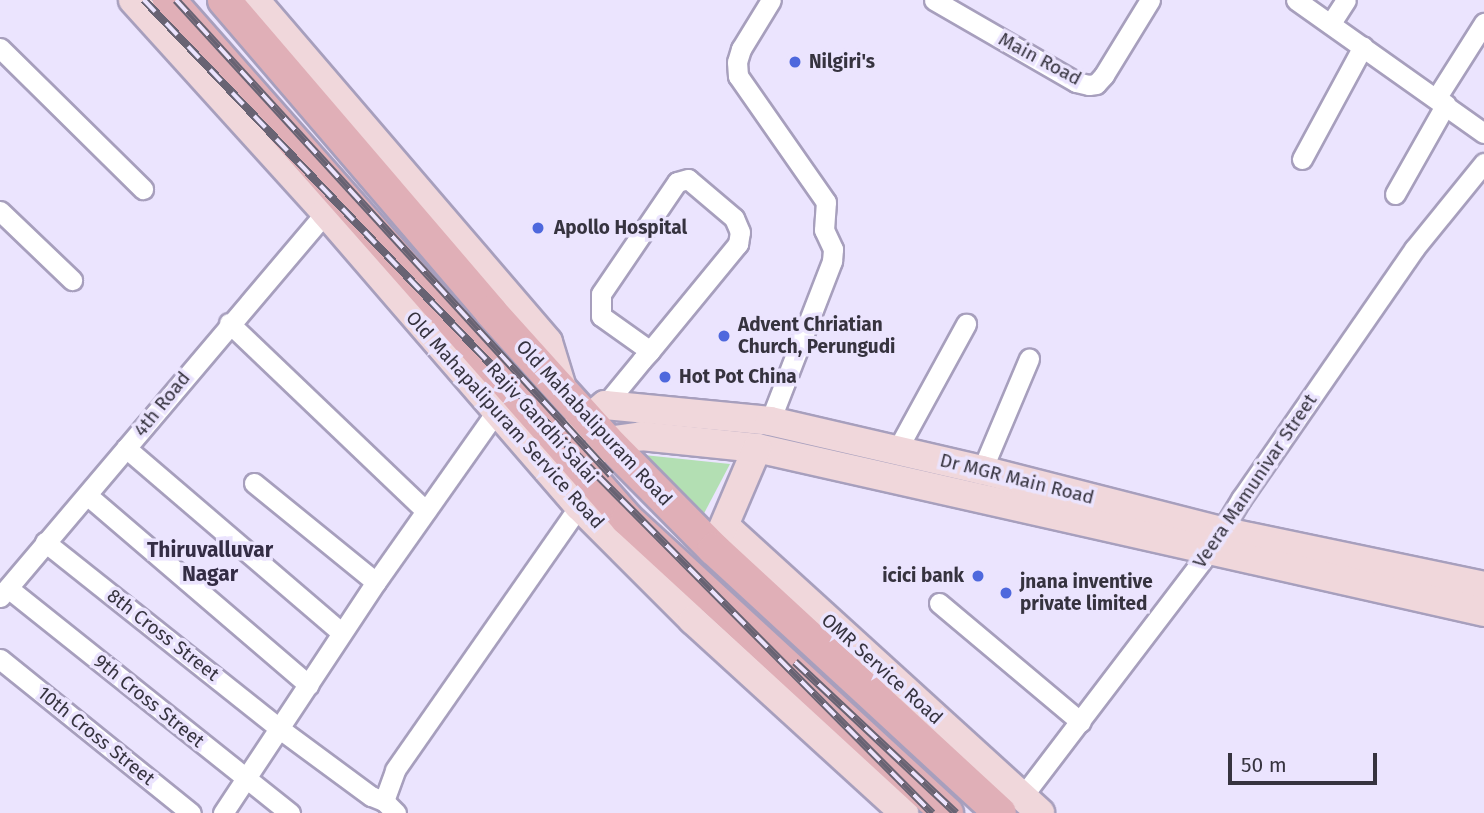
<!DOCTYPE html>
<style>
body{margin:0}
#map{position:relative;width:1484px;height:813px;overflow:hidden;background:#ebe4fe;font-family:"Fira Sans",sans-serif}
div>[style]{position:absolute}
.green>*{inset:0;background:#b3dfb3}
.roads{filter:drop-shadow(2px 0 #a79fbd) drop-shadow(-2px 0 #a79fbd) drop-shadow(0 2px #a79fbd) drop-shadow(0 -2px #a79fbd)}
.street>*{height:19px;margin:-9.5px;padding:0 9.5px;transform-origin:9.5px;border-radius:9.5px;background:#fff}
.secondary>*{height:28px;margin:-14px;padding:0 14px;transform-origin:14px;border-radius:14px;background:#f0d7db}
.primary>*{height:32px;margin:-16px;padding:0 16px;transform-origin:16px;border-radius:16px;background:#e0afb7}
.rail>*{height:8px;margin-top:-4px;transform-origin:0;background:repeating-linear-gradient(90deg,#ebe4fe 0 16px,#686373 0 32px);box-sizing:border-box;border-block:2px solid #686373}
.dots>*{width:19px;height:19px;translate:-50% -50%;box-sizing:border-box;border:4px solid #ebe4fe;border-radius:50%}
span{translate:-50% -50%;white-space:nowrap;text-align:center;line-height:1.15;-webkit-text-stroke:7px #ebe4fe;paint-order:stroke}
.street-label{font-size:19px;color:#36333f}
.poi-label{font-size:19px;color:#36333f;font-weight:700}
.left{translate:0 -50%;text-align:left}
.right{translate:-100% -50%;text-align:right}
.neighbourhood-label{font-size:21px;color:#342d45;font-weight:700}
.scale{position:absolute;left:1228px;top:753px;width:149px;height:32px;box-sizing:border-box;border:4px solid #36333f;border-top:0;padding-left:9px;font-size:21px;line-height:24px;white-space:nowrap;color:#36333f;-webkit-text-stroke:5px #ebe4fe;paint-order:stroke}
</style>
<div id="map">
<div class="green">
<div style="clip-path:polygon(644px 455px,730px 464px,700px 521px)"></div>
</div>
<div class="roads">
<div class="street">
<div style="left:934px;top:0;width:164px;rotate:30deg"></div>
<div style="left:1076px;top:82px;width:13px;rotate:13deg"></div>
<div style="left:1089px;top:85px;width:7px;rotate:-8deg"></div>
<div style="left:1096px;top:84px;width:12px;rotate:-48deg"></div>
<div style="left:1104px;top:75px;width:88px;rotate:-58.5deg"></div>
<div style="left:1296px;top:0;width:230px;rotate:35.3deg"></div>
<div style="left:1331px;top:23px;width:27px;rotate:-57deg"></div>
<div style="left:0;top:48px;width:201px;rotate:44.6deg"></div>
<div style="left:1437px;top:97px;width:88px;rotate:-57.6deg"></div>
<div style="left:1302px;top:159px;width:128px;rotate:-61.6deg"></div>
<div style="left:1395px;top:194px;width:103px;rotate:-60.5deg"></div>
<div style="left:0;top:211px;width:100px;rotate:43.8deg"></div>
<div style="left:229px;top:323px;width:272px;rotate:43.7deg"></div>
<div style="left:605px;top:405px;width:58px;rotate:-50.6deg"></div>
<div style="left:642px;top:360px;width:12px;rotate:-48deg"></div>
<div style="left:650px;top:351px;width:139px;rotate:-50.6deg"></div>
<div style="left:738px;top:244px;width:12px;rotate:-81deg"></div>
<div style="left:740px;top:232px;width:15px;rotate:-113deg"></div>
<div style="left:734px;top:218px;width:60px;rotate:-139.7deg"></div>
<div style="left:688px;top:179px;width:11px;rotate:165deg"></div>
<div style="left:677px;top:182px;width:135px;rotate:124.2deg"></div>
<div style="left:601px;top:294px;width:22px;rotate:90deg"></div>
<div style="left:601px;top:316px;width:60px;rotate:35.5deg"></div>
<div style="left:770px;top:421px;width:172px;rotate:-68.8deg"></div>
<div style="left:832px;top:261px;width:12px;rotate:-85deg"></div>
<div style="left:833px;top:249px;width:21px;rotate:-115deg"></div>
<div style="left:824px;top:230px;width:28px;rotate:-86deg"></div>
<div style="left:826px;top:202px;width:154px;rotate:-124.9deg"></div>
<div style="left:738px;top:76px;width:14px;rotate:-94deg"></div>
<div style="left:737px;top:62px;width:14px;rotate:-73deg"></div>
<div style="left:741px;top:49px;width:57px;rotate:-58.5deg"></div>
<div style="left:126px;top:448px;width:284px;rotate:40.6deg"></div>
<div style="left:897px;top:450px;width:144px;rotate:-61.3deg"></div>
<div style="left:982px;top:470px;width:121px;rotate:-67.1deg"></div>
<div style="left:254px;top:483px;width:157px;rotate:39.1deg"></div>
<div style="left:87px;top:495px;width:292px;rotate:40.6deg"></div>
<div style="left:45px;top:542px;width:300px;rotate:38.5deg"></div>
<div style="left:280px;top:729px;width:113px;rotate:36.4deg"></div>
<div style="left:371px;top:796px;width:14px;rotate:21deg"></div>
<div style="left:8px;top:588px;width:361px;rotate:38.6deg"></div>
<div style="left:0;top:597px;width:514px;rotate:-49.74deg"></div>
<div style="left:939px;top:603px;width:185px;rotate:40deg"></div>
<div style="left:0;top:659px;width:245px;rotate:38.9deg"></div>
<div style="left:1022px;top:797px;width:310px;rotate:-52.7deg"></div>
<div style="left:1210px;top:550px;width:60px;rotate:-58.7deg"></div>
<div style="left:1241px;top:499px;width:304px;rotate:-55.3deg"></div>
<div style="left:1414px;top:249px;width:111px;rotate:-50.9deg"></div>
<div style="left:223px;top:813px;width:277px;rotate:-56.5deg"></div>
<div style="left:376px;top:582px;width:207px;rotate:-54.8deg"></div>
<div style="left:396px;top:813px;width:17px;rotate:-135deg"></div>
<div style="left:384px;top:801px;width:33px;rotate:-70deg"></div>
<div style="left:395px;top:770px;width:322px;rotate:-55.1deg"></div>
</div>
<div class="secondary">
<div style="left:133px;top:0;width:286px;rotate:47.8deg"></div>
<div style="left:325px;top:212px;width:389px;rotate:49.2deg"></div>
<div style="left:579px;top:506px;width:161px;rotate:45deg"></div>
<div style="left:693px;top:620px;width:286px;rotate:42.4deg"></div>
<div style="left:255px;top:0;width:450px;rotate:49.4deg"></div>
<div style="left:548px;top:342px;width:51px;rotate:73deg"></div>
<div style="left:558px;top:444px;width:61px;rotate:-39.7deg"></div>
<div style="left:605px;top:405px;width:166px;rotate:5.5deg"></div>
<div style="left:770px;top:421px;width:218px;rotate:13deg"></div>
<div style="left:982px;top:470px;width:247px;rotate:14.3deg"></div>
<div style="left:1221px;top:531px;width:269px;rotate:11.8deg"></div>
<div style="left:580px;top:466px;width:37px;rotate:-43deg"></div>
<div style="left:607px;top:441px;width:34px;rotate:-8deg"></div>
<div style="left:641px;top:436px;width:117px;rotate:5.9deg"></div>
<div style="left:757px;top:448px;width:745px;rotate:12.71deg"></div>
<div style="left:725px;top:526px;width:426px;rotate:42.3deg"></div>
<div style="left:717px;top:542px;width:102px;rotate:-66.9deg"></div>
</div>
<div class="primary">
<div style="left:169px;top:0;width:692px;rotate:48.57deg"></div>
<div style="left:627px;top:519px;width:435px;rotate:42.6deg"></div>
<div style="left:224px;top:0;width:411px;rotate:49.4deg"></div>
<div style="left:491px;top:312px;width:173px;rotate:48deg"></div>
<div style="left:607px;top:441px;width:152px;rotate:45.3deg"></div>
<div style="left:714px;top:549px;width:389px;rotate:42.7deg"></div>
</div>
</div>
<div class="rail">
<div style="left:144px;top:0;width:627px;rotate:46.42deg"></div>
<div style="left:576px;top:454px;width:506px;rotate:45.24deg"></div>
<div style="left:176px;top:0;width:644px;rotate:47.52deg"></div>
<div style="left:795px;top:662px;width:221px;rotate:43.2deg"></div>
</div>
<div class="dots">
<div style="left:795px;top:62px;background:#4e68dd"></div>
<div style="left:538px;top:228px;background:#4e68dd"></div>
<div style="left:724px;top:336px;background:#4e68dd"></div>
<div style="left:665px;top:377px;background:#4e68dd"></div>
<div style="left:978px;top:576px;background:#4e68dd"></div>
<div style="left:1006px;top:593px;background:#4e68dd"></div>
</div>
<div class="street-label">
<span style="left:1040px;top:59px;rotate:28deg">Main Road</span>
<span style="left:162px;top:404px;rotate:-51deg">4th Road</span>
<span style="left:505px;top:420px;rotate:48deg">Old Mahapalipuram Service Road</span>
<span style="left:542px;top:423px;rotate:48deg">Rajiv Gandhi Salai</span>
<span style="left:594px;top:423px;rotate:47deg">Old Mahabalipuram Road</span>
<span style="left:1017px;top:479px;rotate:14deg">Dr MGR Main Road</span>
<span style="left:1255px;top:481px;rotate:-56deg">Veera Mamunivar Street</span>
<span style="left:163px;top:635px;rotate:38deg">8th Cross Street</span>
<span style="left:882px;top:669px;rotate:42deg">OMR Service Road</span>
<span style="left:149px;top:701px;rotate:39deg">9th Cross Street</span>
<span style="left:96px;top:736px;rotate:39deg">10th Cross Street</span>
</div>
<div class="poi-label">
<span class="left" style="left:809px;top:62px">Nilgiri's</span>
<span class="left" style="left:554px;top:228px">Apollo Hospital</span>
<span class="left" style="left:738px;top:336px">Advent Chriatian<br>Church, Perungudi</span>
<span class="left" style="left:679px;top:377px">Hot Pot China</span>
<span class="right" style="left:964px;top:576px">icici bank</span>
<span class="left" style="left:1020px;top:593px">jnana inventive<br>private limited</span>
</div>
<div class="neighbourhood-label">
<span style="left:210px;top:562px">Thiruvalluvar<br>Nagar</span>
</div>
<div class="scale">50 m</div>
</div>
